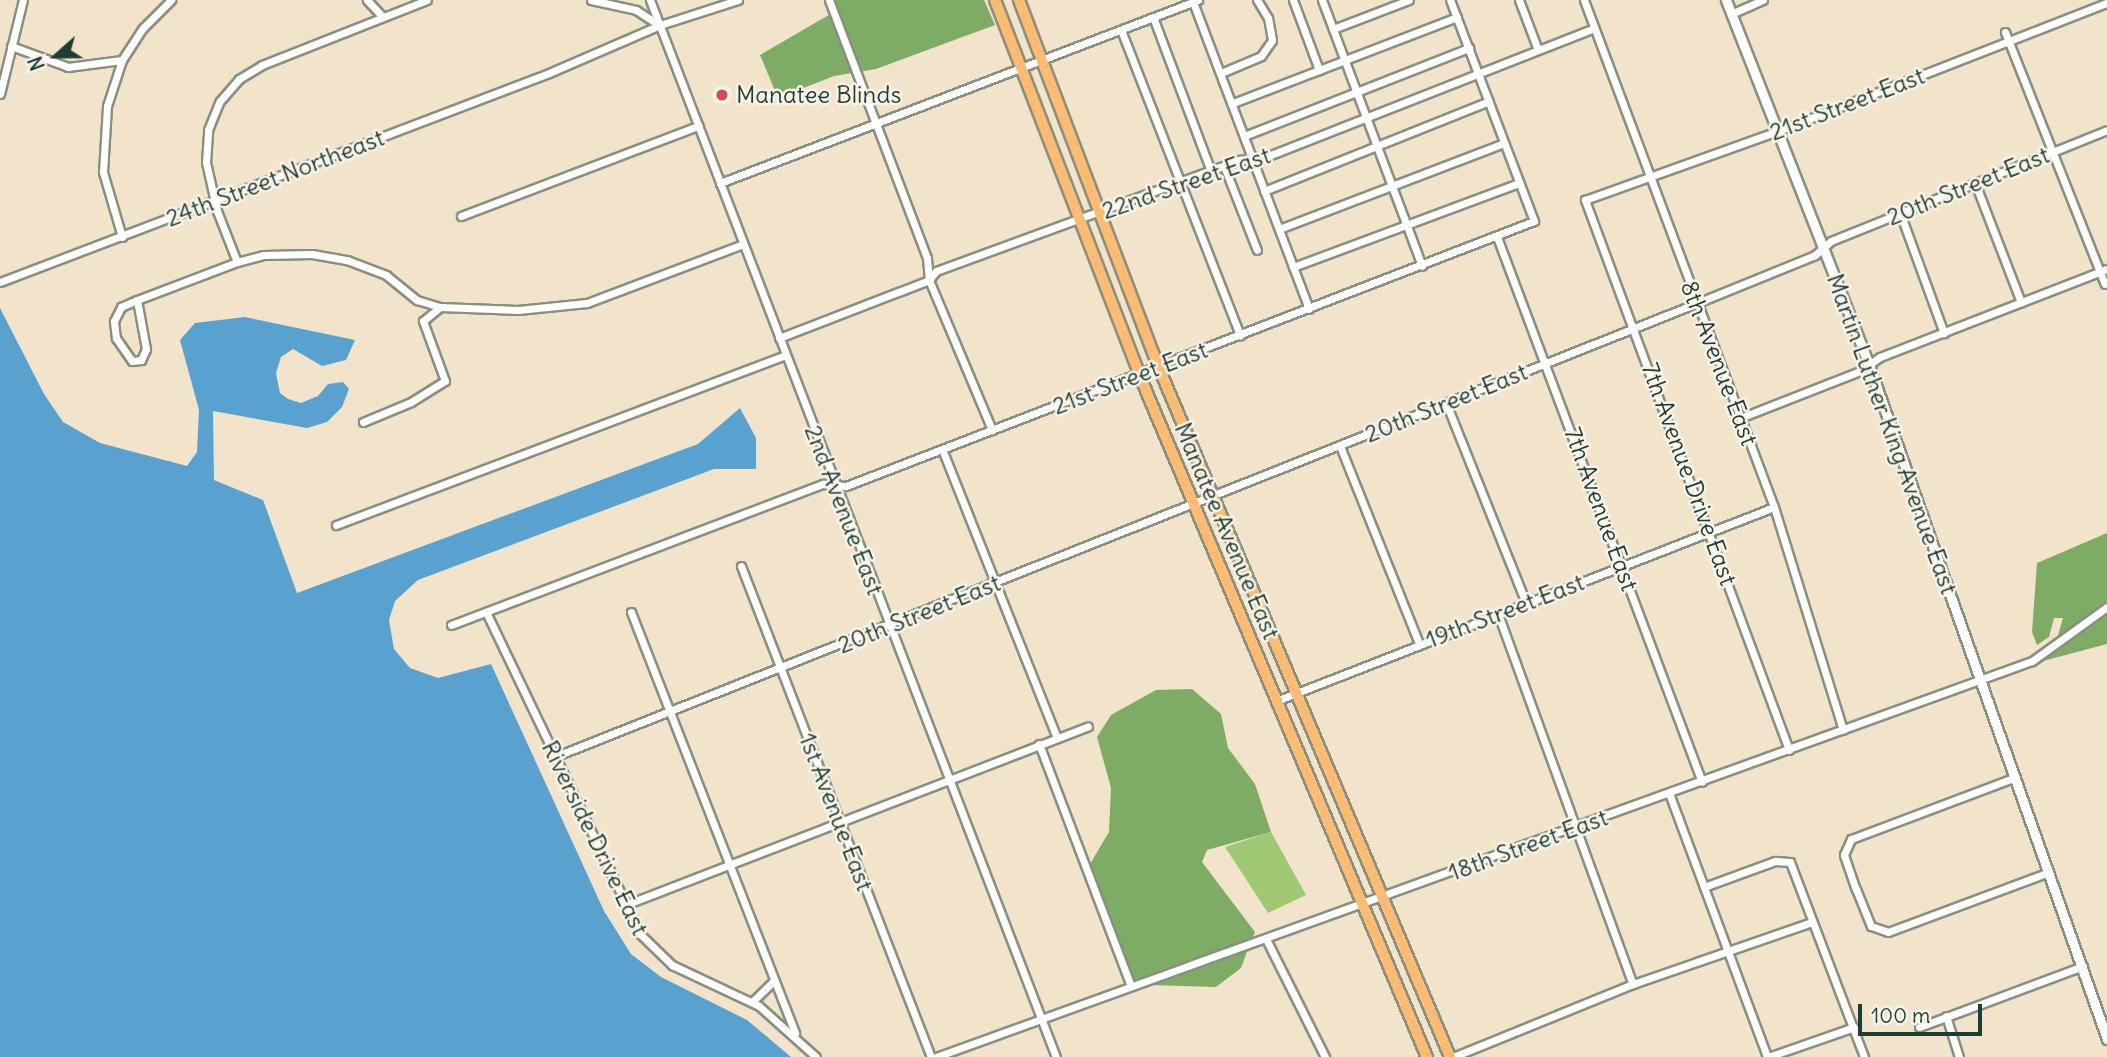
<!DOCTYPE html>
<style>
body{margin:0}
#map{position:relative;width:2107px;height:1057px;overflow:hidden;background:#f1e4ca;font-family:Delius,sans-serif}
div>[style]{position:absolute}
.green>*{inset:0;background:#9fc873}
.forest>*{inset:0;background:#7fac65}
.water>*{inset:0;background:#59a2d0}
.roads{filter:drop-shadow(2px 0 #88907f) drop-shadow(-2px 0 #88907f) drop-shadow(0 2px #88907f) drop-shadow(0 -2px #88907f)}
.minor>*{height:7px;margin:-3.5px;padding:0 3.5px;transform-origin:3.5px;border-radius:3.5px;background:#fff}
.tertiary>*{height:9px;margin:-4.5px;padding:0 4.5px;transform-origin:4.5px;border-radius:4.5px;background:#fff}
.primary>*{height:10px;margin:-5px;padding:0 5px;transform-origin:5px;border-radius:5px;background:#ffbb71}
.dots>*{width:19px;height:19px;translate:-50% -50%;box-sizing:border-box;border:4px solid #f7f3e8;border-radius:50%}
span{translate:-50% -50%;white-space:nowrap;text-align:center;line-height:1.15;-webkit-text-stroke:5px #f7f3e8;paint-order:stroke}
.poi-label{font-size:24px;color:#1f3d34}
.left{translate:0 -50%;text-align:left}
.street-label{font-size:24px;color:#1f3d34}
.north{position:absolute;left:21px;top:21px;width:70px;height:70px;-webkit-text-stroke:5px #f7f3e8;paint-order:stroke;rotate:249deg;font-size:19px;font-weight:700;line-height:28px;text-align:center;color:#1f3d34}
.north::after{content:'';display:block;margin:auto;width:24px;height:32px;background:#1f3d34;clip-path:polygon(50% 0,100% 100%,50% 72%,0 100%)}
.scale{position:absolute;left:1858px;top:1004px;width:124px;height:32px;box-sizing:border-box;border:4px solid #1f3d34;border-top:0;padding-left:9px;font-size:21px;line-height:24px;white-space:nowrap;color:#1f3d34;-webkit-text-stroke:5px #f7f3e8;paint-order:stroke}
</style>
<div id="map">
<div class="green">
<div style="clip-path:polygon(1271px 832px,1306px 895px,1268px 913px,1225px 847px)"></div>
</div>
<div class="forest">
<div style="clip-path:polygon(830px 0,984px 0,995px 25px,876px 69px,834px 76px,778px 98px,760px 55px,834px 12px)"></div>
<div style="clip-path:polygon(2107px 533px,2107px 644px,2043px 661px,2040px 653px,2056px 642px,2063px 618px,2054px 618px,2049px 637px,2037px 645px,2032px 632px,2037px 563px)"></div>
<div style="clip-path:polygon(1192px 689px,1221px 714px,1228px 748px,1255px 784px,1271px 832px,1207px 850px,1202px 862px,1255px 932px,1252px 939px,1134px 981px,1090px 864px,1109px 832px,1111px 788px,1097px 737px,1111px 715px,1156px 690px)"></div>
<div style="clip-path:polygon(1248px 949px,1241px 968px,1216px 987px,1149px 985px)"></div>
</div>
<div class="water">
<div style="clip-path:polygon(0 308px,44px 394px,63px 422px,100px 443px,187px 466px,197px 452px,199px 410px,180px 340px,195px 323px,245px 317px,355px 340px,346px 360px,322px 366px,293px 349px,281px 357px,276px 373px,280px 393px,288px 399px,301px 403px,318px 396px,328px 384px,343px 382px,349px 389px,342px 407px,327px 422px,307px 428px,213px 411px,214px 480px,263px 500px,297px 593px,698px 444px,740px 408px,756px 438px,756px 469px,714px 469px,418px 580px,395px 601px,389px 620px,394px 649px,410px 668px,438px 678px,491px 664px,604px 911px,631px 954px,661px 977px,747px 1020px,791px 1057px,0 1057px)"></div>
</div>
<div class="roads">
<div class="minor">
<div style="left:367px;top:0;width:23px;rotate:47deg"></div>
<div style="left:591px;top:0;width:46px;rotate:12.5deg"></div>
<div style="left:636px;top:10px;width:27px;rotate:33deg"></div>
<div style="left:650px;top:0;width:1132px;rotate:68.99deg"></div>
<div style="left:829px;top:0;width:276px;rotate:69.2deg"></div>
<div style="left:927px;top:258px;width:22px;rotate:85deg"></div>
<div style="left:929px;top:280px;width:163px;rotate:67.2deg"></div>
<div style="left:1293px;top:0;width:75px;rotate:69.6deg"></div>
<div style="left:1322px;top:0;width:284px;rotate:69.4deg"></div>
<div style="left:1519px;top:0;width:53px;rotate:69.2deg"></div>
<div style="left:1584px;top:0;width:541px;rotate:69.46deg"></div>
<div style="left:1774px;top:507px;width:233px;rotate:72.8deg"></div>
<div style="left:1193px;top:2px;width:328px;rotate:69.3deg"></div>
<div style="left:1731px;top:14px;width:35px;rotate:-24deg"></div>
<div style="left:1153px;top:17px;width:165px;rotate:69.4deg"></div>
<div style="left:1333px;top:29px;width:81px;rotate:-20.9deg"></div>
<div style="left:1121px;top:30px;width:328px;rotate:68.7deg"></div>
<div style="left:2005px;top:32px;width:271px;rotate:68.4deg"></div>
<div style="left:11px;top:46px;width:61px;rotate:20.2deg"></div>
<div style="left:68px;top:67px;width:54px;rotate:-7.4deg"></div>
<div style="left:1221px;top:73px;width:43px;rotate:-23deg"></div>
<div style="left:1261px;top:56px;width:19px;rotate:-55deg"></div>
<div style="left:1272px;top:40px;width:22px;rotate:-100deg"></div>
<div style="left:1268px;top:18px;width:21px;rotate:-121deg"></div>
<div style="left:0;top:94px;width:97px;rotate:-76.3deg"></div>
<div style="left:1233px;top:103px;width:240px;rotate:-21deg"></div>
<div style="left:1244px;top:136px;width:242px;rotate:-21.4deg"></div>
<div style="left:1224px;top:166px;width:90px;rotate:68.6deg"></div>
<div style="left:720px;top:183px;width:512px;rotate:-20.95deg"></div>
<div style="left:1975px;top:183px;width:128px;rotate:68.9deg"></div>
<div style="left:1264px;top:191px;width:242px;rotate:-21.8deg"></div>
<div style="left:1900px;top:213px;width:128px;rotate:69.9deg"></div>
<div style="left:461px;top:216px;width:254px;rotate:-20.8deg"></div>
<div style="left:1279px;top:229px;width:241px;rotate:-20.9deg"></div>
<div style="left:122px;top:237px;width:68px;rotate:-106.3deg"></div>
<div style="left:103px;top:172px;width:66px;rotate:-86.5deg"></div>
<div style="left:107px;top:106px;width:48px;rotate:-71.9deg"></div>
<div style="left:122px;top:60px;width:38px;rotate:-57deg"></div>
<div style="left:143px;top:28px;width:40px;rotate:-45deg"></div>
<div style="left:1497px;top:237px;width:582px;rotate:69.39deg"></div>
<div style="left:237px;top:262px;width:55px;rotate:-111.4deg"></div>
<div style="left:217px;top:211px;width:50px;rotate:-102.7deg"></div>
<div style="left:206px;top:162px;width:32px;rotate:-86deg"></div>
<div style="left:208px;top:130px;width:31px;rotate:-68deg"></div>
<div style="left:220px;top:101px;width:29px;rotate:-49deg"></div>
<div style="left:239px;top:79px;width:27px;rotate:-31deg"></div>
<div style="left:262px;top:65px;width:177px;rotate:-21.5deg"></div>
<div style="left:1293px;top:267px;width:241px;rotate:-20.4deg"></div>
<div style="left:0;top:282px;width:587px;rotate:-20.84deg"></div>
<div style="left:549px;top:73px;width:121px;rotate:-23.4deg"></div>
<div style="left:660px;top:25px;width:82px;rotate:-17.8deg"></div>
<div style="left:137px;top:300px;width:50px;rotate:79.6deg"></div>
<div style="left:146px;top:349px;width:12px;rotate:114deg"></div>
<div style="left:141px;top:360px;width:9px;rotate:174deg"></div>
<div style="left:132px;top:361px;width:28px;rotate:-125deg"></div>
<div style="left:116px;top:338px;width:17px;rotate:-97deg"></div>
<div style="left:114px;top:321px;width:16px;rotate:-63deg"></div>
<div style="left:121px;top:307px;width:17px;rotate:-24deg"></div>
<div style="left:137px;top:300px;width:107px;rotate:-20.8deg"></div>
<div style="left:237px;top:262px;width:27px;rotate:-15deg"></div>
<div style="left:263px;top:255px;width:49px;rotate:-1.2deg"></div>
<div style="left:312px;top:254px;width:36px;rotate:10deg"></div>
<div style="left:347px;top:260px;width:42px;rotate:21deg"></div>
<div style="left:386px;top:275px;width:40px;rotate:39deg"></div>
<div style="left:417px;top:300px;width:24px;rotate:17deg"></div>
<div style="left:440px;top:307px;width:78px;rotate:2.2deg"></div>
<div style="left:518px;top:310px;width:69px;rotate:-5.8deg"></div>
<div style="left:587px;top:303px;width:167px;rotate:-20.7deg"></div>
<div style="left:779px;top:338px;width:161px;rotate:-21.1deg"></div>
<div style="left:929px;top:280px;width:11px;rotate:-52deg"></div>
<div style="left:936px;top:271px;width:324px;rotate:-20.1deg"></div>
<div style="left:1240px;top:160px;width:23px;rotate:-5deg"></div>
<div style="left:1263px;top:158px;width:356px;rotate:-21.4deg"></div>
<div style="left:1446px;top:403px;width:215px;rotate:68.2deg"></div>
<div style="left:1740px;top:418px;width:129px;rotate:-21.4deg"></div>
<div style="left:1860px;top:371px;width:24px;rotate:-35deg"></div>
<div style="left:1880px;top:357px;width:243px;rotate:-21.2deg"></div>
<div style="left:363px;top:422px;width:52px;rotate:-22.6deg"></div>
<div style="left:411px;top:402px;width:40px;rotate:-32deg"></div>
<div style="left:445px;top:381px;width:64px;rotate:-110.1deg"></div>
<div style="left:423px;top:321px;width:22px;rotate:-39deg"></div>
<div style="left:1340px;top:446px;width:213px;rotate:68.2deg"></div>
<div style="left:942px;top:449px;width:311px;rotate:68.3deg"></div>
<div style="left:336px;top:525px;width:480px;rotate:-20.7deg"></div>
<div style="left:741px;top:566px;width:526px;rotate:68.85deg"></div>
<div style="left:486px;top:612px;width:357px;rotate:64.4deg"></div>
<div style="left:640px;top:934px;width:45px;rotate:44.1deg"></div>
<div style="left:672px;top:965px;width:96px;rotate:25.2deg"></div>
<div style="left:759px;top:1006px;width:76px;rotate:41.8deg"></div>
<div style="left:631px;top:612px;width:452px;rotate:68.7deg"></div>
<div style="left:1498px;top:614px;width:394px;rotate:70deg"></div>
<div style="left:451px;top:625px;width:398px;rotate:-20.8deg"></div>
<div style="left:823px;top:484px;width:23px;rotate:5deg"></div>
<div style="left:846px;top:486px;width:737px;rotate:-21.07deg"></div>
<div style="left:1534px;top:221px;width:236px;rotate:-110.8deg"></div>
<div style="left:1276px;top:701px;width:534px;rotate:-21.28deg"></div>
<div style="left:1039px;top:744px;width:259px;rotate:69.2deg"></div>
<div style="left:1789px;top:750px;width:587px;rotate:-110.35deg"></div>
<div style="left:1585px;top:200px;width:205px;rotate:-19.7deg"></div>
<div style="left:1778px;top:131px;width:353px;rotate:-21.3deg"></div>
<div style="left:554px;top:757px;width:1230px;rotate:-21.66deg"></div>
<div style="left:1697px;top:303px;width:127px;rotate:-22.1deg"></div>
<div style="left:1815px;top:255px;width:21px;rotate:-41deg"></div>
<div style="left:1831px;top:241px;width:297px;rotate:-21.9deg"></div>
<div style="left:2016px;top:777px;width:176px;rotate:159.4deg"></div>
<div style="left:1851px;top:839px;width:17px;rotate:114deg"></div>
<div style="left:1844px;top:855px;width:36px;rotate:71deg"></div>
<div style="left:1856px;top:889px;width:40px;rotate:68deg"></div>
<div style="left:1871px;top:926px;width:18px;rotate:19deg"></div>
<div style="left:1888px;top:932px;width:172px;rotate:-20.4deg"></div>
<div style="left:1669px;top:793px;width:282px;rotate:69.6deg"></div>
<div style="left:1704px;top:887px;width:76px;rotate:-20.1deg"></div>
<div style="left:1775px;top:861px;width:15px;rotate:4deg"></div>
<div style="left:1790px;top:862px;width:209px;rotate:69.2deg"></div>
<div style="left:625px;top:905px;width:496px;rotate:-21.1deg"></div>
<div style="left:1266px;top:939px;width:132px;rotate:63.4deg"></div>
<div style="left:753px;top:1001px;width:29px;rotate:-44deg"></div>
<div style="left:1946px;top:1016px;width:43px;rotate:72.4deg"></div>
<div style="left:1919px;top:1027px;width:175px;rotate:-20.4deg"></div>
<div style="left:936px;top:1057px;width:1165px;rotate:-19.87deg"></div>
<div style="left:2032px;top:661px;width:92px;rotate:-35.8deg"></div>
<div style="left:1453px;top:1057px;width:194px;rotate:-22.1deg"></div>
<div style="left:1633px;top:984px;width:189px;rotate:-19.1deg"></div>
<div style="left:1768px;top:1057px;width:91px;rotate:-19.2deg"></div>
</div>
<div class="tertiary">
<div style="left:1726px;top:0;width:392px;rotate:68.6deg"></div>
<div style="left:1869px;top:365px;width:715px;rotate:70.55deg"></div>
</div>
<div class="primary">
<div style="left:995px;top:0;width:401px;rotate:68.9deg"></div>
<div style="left:1139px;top:374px;width:741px;rotate:67.14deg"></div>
<div style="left:1019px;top:0;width:394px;rotate:69.2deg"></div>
<div style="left:1159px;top:368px;width:748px;rotate:67.1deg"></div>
</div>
</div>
<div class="dots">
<div style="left:722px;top:95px;background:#d1495b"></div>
</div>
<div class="poi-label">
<span class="left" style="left:736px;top:95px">Manatee Blinds</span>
</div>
<div class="street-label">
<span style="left:1847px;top:104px;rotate:-21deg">21st Street East</span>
<span style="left:275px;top:178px;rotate:-21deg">24th Street Northeast</span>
<span style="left:1186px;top:183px;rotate:-19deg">22nd Street East</span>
<span style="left:1968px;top:186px;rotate:-22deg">20th Street East</span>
<span style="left:1719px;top:363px;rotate:69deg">8th Avenue East</span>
<span style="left:1130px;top:378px;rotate:-21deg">21st Street East</span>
<span style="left:1446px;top:403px;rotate:-22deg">20th Street East</span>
<span style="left:1892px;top:434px;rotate:70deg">Martin Luther King Avenue East</span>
<span style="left:1689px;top:474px;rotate:70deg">7th Avenue Drive East</span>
<span style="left:1601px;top:509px;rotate:70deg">7th Avenue East</span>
<span style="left:844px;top:510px;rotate:69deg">2nd Avenue East</span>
<span style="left:1227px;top:531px;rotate:67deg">Manatee Avenue East</span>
<span style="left:1505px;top:611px;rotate:-21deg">19th Street East</span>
<span style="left:919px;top:614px;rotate:-22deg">20th Street East</span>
<span style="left:836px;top:812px;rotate:69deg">1st Avenue East</span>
<span style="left:595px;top:838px;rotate:64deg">Riverside Drive East</span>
<span style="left:1528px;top:845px;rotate:-20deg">18th Street East</span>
</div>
<div class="north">N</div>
<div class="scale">100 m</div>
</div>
